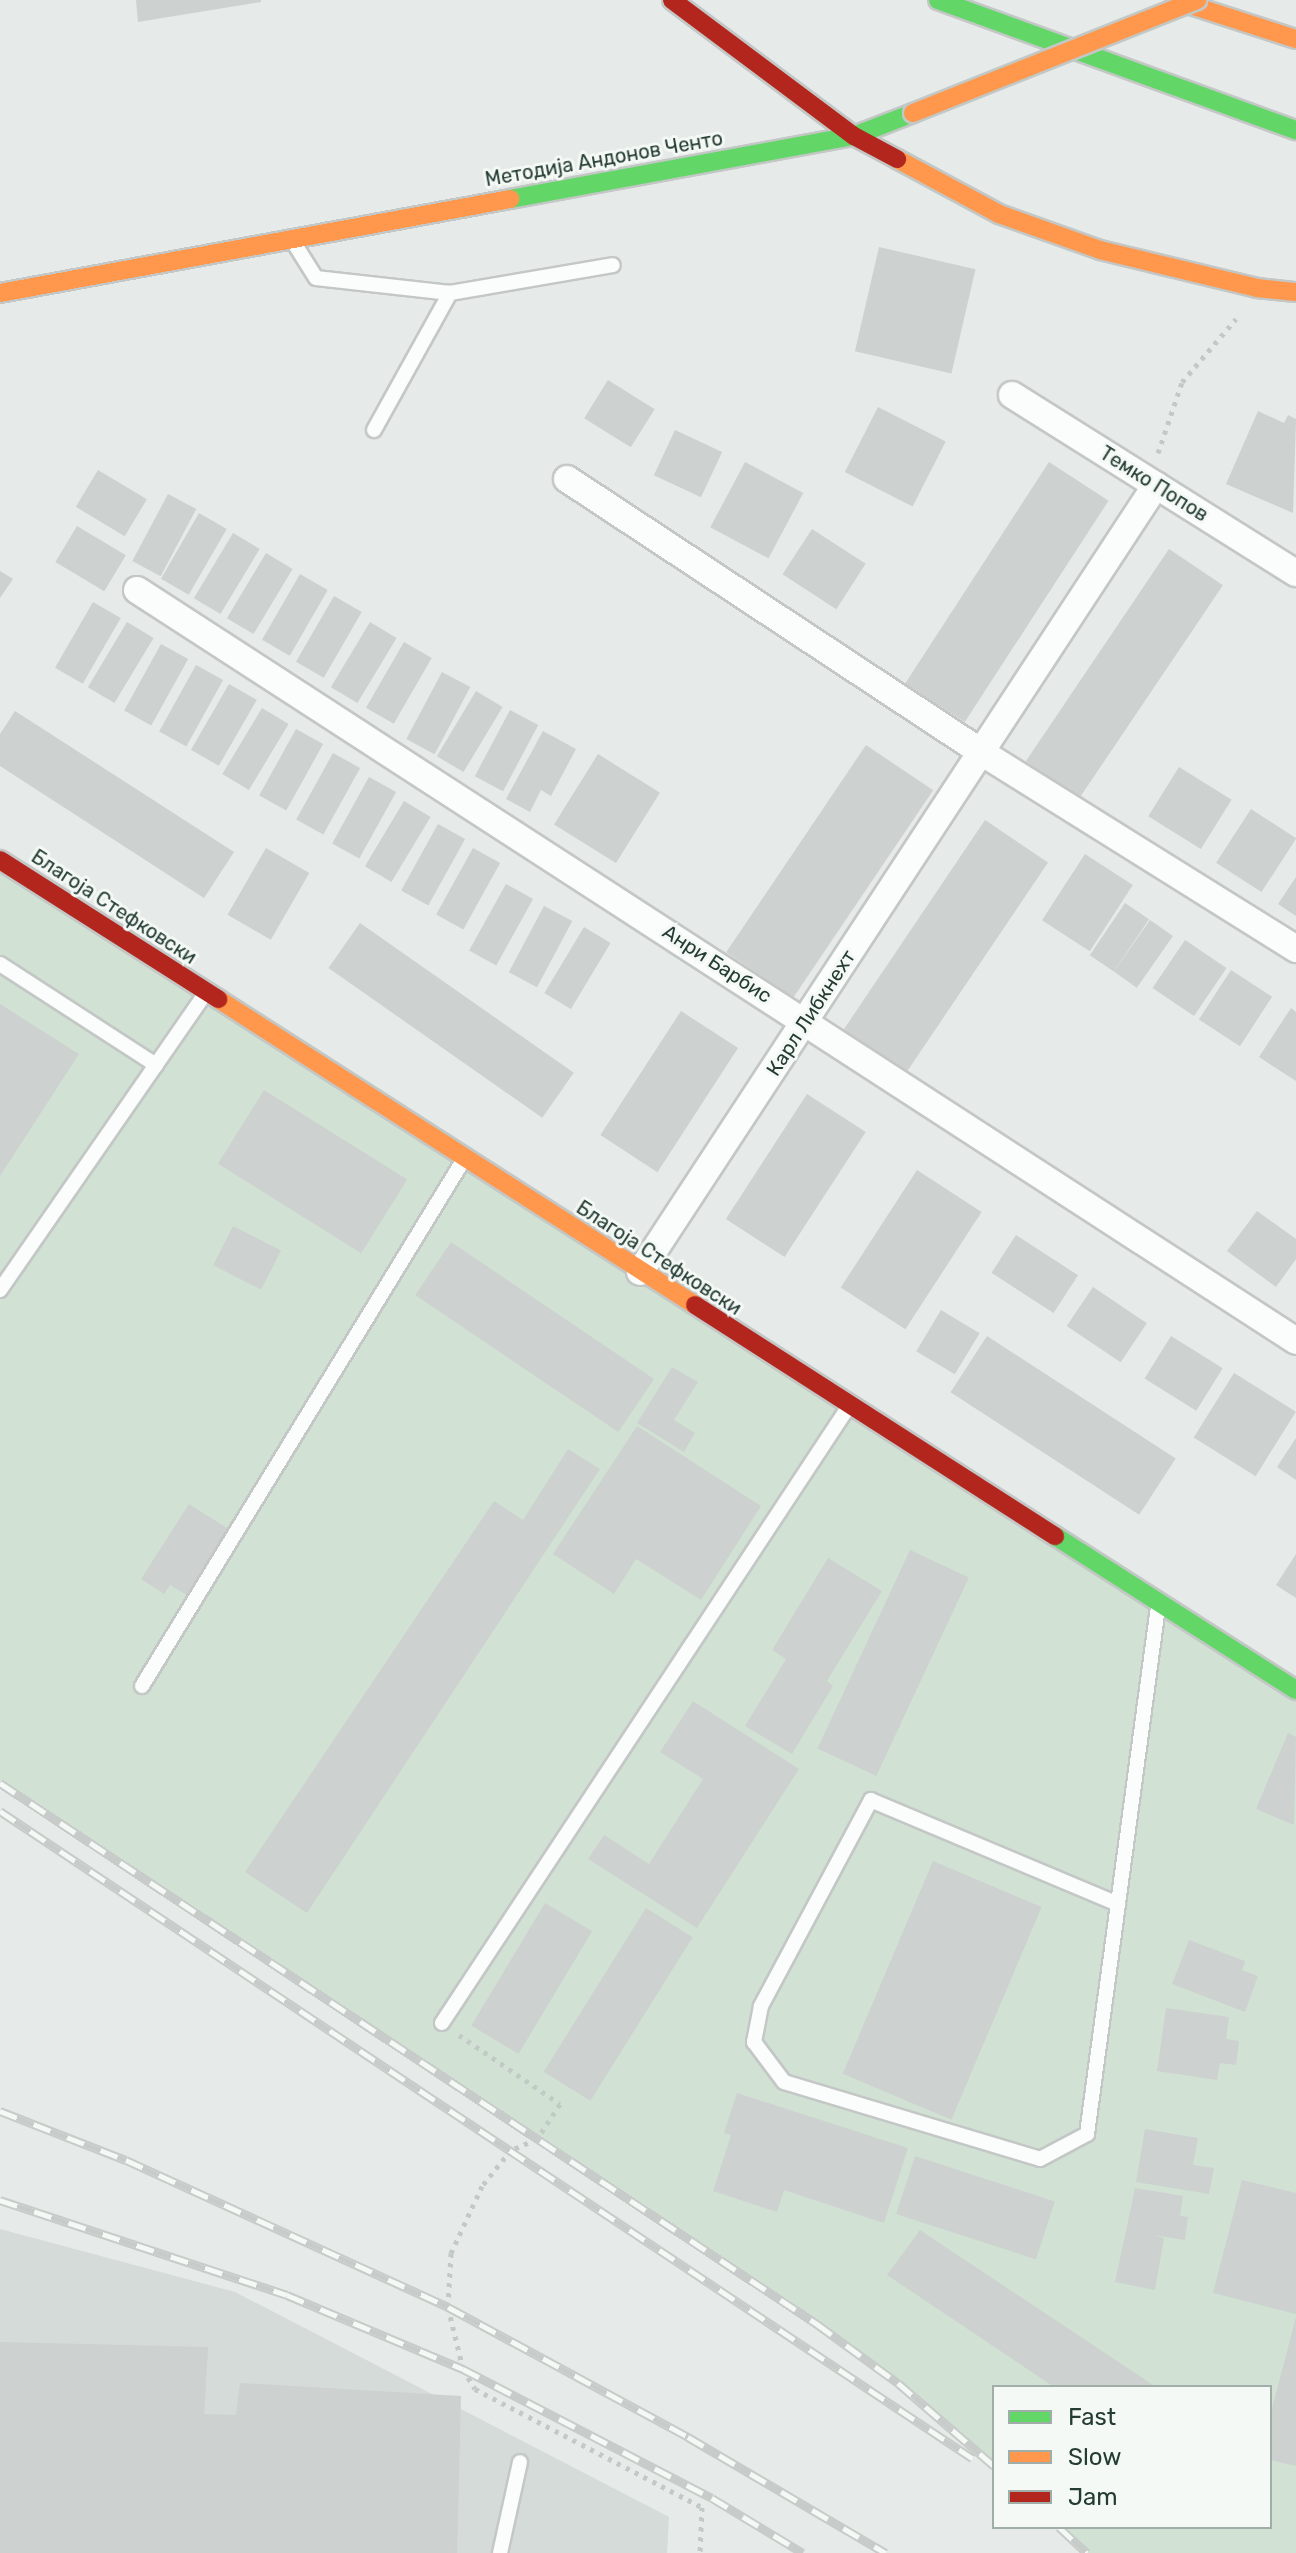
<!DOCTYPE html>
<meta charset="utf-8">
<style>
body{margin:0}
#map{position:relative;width:1296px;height:2553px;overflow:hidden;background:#e6eae8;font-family:Rubik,sans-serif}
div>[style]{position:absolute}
.built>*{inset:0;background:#d4dbd8}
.green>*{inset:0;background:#d1e2d5}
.building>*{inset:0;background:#cdd1cf;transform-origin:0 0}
.path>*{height:5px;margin-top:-2.5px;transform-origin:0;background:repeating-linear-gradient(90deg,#c2cac6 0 4px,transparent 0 10px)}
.roads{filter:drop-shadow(2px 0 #c3c7c5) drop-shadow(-2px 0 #c3c7c5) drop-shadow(0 2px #c3c7c5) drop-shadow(0 -2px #c3c7c5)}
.lane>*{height:14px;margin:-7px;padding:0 7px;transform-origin:7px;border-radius:7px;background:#fbfcfc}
.street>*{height:26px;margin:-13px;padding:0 13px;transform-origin:13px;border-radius:13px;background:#fbfcfc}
.fast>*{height:18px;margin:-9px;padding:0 9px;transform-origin:9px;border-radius:9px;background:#63d668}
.slow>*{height:18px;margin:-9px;padding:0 9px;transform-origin:9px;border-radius:9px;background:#ff974d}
.jam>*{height:18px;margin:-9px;padding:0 9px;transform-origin:9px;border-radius:9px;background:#b3261e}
.rail>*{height:9px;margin-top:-4.5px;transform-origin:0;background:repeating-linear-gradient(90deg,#f4f9f6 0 18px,#c7cbc9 0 36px);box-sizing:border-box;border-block:2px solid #c7cbc9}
.bridges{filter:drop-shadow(2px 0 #c2c8c5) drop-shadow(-2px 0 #c2c8c5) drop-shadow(0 2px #c2c8c5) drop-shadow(0 -2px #c2c8c5)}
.slow-bridge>*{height:18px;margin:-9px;padding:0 9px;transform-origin:9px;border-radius:9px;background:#ff974d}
span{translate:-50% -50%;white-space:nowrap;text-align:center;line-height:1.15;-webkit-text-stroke:6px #f4f9f6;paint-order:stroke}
.street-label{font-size:20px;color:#253c34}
.legend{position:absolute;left:992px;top:2385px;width:280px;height:144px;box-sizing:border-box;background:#f4f9f6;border:2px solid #a1ada8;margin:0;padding:10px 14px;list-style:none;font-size:24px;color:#253c34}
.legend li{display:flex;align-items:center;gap:16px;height:40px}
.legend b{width:40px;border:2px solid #a1ada8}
</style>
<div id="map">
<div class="built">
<div style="clip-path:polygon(0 2229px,235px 2292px,669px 2517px,667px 2553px,0 2553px)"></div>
</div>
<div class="green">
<div style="clip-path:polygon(0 870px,1296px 1692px,1296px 2553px,1088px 2553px,1060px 2527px,1270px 2527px,1270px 2387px,994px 2387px,994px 2466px,898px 2383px,817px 2324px,0 1783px)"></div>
</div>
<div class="building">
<div style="clip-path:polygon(136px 0,261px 0,261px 2px,138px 22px)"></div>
<div style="left:879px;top:247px;width:99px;height:107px;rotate:13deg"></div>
<div style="left:608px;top:380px;width:55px;height:45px;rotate:32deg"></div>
<div style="left:878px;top:407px;width:76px;height:73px;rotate:27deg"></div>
<div style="clip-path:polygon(1258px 411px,1284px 423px,1288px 415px,1296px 419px,1293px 513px,1226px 484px)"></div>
<div style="left:675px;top:430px;width:52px;height:50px;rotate:25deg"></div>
<div style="left:745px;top:462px;width:66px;height:74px;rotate:28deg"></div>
<div style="left:1049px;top:462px;width:71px;height:264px;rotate:33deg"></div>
<div style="left:98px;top:470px;width:57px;height:43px;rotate:31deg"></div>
<div style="left:168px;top:494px;width:32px;height:76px;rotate:28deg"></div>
<div style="left:199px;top:513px;width:32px;height:76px;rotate:30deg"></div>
<div style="left:77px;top:526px;width:57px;height:42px;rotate:31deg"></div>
<div style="left:812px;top:529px;width:64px;height:54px;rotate:33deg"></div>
<div style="left:233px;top:533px;width:31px;height:76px;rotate:31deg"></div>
<div style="left:1169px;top:549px;width:65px;height:256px;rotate:34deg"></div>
<div style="left:266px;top:553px;width:31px;height:76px;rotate:31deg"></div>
<div style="clip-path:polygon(0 571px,13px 579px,0 598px)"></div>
<div style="left:300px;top:574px;width:32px;height:76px;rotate:30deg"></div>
<div style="left:334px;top:596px;width:32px;height:76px;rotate:30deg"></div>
<div style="left:93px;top:602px;width:32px;height:76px;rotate:30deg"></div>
<div style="left:127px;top:622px;width:31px;height:76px;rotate:31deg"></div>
<div style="left:370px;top:622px;width:31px;height:76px;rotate:31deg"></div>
<div style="left:404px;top:642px;width:32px;height:76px;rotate:30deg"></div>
<div style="left:161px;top:644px;width:31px;height:76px;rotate:29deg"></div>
<div style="left:196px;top:665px;width:31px;height:76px;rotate:29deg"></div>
<div style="left:442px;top:672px;width:32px;height:76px;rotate:28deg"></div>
<div style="left:229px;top:684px;width:32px;height:76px;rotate:30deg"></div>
<div style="left:476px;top:691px;width:31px;height:76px;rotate:31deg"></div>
<div style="left:262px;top:708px;width:31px;height:77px;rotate:31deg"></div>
<div style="left:510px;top:710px;width:32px;height:75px;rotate:28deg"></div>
<div style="clip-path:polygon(15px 711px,234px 852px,204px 898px,0 766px,0 734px)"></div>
<div style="left:296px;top:729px;width:31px;height:76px;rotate:29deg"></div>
<div style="clip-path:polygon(543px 731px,576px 749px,551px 796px,541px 790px,530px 812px,506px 799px)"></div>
<div style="left:866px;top:745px;width:81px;height:250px;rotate:34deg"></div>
<div style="left:333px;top:753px;width:31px;height:76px;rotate:29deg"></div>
<div style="left:598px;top:754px;width:73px;height:83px;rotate:32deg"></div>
<div style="left:1179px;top:767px;width:62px;height:58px;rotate:32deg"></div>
<div style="left:369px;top:777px;width:31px;height:76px;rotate:29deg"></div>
<div style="left:404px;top:801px;width:31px;height:76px;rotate:31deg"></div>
<div style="left:1251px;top:809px;width:54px;height:64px;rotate:33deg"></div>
<div style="left:985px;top:820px;width:76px;height:256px;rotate:34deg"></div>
<div style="left:438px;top:824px;width:31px;height:76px;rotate:29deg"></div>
<div style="left:266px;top:848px;width:50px;height:77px;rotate:30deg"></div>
<div style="left:473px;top:848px;width:31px;height:76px;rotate:29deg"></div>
<div style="left:1085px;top:854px;width:57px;height:79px;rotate:33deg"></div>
<div style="clip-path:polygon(1296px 877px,1296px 916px,1278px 904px)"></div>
<div style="left:506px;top:884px;width:31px;height:76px;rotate:29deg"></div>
<div style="left:1125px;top:903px;width:29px;height:63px;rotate:34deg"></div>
<div style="left:544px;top:906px;width:32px;height:75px;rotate:28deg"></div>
<div style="left:1150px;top:920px;width:28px;height:63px;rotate:35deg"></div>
<div style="left:360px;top:923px;width:261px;height:55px;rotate:35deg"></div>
<div style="left:584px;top:927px;width:31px;height:77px;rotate:31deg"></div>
<div style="left:1185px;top:940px;width:50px;height:58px;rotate:34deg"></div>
<div style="left:1231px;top:970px;width:49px;height:59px;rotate:33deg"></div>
<div style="clip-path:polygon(0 1004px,79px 1054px,0 1176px)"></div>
<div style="clip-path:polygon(1291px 1008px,1296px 1012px,1296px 1081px,1259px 1057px)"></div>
<div style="left:681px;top:1011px;width:68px;height:148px;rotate:33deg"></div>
<div style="left:264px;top:1090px;width:169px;height:87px;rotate:32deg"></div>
<div style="left:807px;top:1094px;width:70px;height:149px;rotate:33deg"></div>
<div style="left:917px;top:1170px;width:77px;height:140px;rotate:33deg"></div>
<div style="clip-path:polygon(1257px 1211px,1296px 1239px,1296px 1259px,1276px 1287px,1227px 1251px)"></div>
<div style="left:233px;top:1226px;width:54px;height:44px;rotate:27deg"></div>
<div style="left:1016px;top:1235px;width:74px;height:45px;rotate:33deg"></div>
<div style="left:451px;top:1242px;width:245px;height:64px;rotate:34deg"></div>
<div style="left:1093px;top:1287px;width:65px;height:47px;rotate:34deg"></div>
<div style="left:941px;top:1310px;width:45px;height:48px;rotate:31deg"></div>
<div style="left:987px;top:1336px;width:225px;height:67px;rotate:33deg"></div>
<div style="left:1171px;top:1336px;width:61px;height:50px;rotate:32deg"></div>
<div style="clip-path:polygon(672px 1367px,698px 1382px,674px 1420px,695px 1433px,684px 1452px,637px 1423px)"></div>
<div style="left:1234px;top:1373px;width:73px;height:76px;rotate:32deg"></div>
<div style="clip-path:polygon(637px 1426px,761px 1506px,701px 1600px,636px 1559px,614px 1594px,553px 1554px)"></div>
<div style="clip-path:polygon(1296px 1438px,1296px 1480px,1277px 1467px)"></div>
<div style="clip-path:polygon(568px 1449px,600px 1469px,307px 1913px,245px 1872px,494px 1501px,523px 1520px)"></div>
<div style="clip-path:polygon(189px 1504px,230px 1530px,188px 1596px,170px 1585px,164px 1594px,141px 1579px)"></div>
<div style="left:910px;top:1550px;width:65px;height:219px;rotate:25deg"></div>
<div style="clip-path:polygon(1296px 1554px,1296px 1598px,1276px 1585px)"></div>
<div style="clip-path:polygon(828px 1558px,882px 1591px,827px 1681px,833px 1686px,792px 1754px,745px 1726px,786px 1659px,772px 1650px)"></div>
<div style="clip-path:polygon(693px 1701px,799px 1769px,697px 1928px,588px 1859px,604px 1835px,649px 1864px,703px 1779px,660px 1752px)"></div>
<div style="clip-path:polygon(1288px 1733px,1296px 1737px,1294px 1825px,1256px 1809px)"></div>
<div style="left:933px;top:1861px;width:118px;height:231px;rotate:23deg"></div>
<div style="left:545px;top:1903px;width:55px;height:143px;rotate:31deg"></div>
<div style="left:646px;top:1908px;width:55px;height:193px;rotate:32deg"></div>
<div style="clip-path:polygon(1189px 1940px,1245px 1961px,1242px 1970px,1258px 1976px,1245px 2012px,1172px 1984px)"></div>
<div style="clip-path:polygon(1166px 2008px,1229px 2017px,1226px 2039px,1239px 2041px,1236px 2065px,1220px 2063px,1217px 2080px,1157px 2071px)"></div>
<div style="clip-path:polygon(737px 2093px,908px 2148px,884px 2223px,784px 2190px,777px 2212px,713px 2191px,731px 2135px,724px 2133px)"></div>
<div style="clip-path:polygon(1145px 2129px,1198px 2138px,1193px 2165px,1214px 2168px,1209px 2194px,1136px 2182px)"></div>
<div style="left:915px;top:2156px;width:147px;height:61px;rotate:18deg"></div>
<div style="clip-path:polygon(1242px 2180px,1296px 2193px,1296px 2314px,1213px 2293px)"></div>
<div style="clip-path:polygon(1135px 2188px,1183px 2196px,1180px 2216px,1188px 2217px,1185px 2240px,1153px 2235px,1164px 2238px,1155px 2290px,1115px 2282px)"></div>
<div style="clip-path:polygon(920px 2230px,1156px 2387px,1054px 2387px,887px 2275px)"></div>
<div style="clip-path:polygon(1296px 2317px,1296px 2466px,1270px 2460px,1270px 2416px)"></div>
<div style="clip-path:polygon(0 2342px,208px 2347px,204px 2414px,236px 2415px,240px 2383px,461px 2396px,457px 2553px,0 2553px)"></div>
</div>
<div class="path">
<div style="left:1158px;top:453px;width:75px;rotate:-71.3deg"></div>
<div style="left:1182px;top:382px;width:83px;rotate:-49.4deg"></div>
<div style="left:459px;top:2035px;width:122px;rotate:34.3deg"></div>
<div style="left:560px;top:2104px;width:42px;rotate:123.3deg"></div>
<div style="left:537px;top:2139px;width:28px;rotate:157deg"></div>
<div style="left:511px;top:2150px;width:46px;rotate:128.9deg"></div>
<div style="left:482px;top:2186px;width:74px;rotate:114.8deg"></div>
<div style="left:451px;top:2253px;width:54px;rotate:93.2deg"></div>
<div style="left:448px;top:2307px;width:64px;rotate:76.4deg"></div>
<div style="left:463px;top:2369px;width:23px;rotate:59deg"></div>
<div style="left:475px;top:2389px;width:256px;rotate:27.5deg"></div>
<div style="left:702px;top:2507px;width:46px;rotate:92.5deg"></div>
</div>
<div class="roads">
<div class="lane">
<div style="left:294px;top:243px;width:41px;rotate:57.8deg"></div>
<div style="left:316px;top:278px;width:135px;rotate:6.4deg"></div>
<div style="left:450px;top:293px;width:165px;rotate:-9.7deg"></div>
<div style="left:374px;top:430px;width:157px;rotate:-61deg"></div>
<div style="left:0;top:964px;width:186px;rotate:32.9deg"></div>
<div style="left:0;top:1290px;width:361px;rotate:-55.3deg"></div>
<div style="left:142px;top:1686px;width:618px;rotate:-58.57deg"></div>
<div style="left:1118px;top:1904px;width:268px;rotate:-157.2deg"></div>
<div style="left:871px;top:1800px;width:234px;rotate:118.1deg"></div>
<div style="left:761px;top:2006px;width:37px;rotate:101deg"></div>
<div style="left:754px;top:2042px;width:50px;rotate:53.1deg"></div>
<div style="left:784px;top:2082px;width:267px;rotate:16.7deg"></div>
<div style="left:1040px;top:2159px;width:53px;rotate:-28deg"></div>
<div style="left:1087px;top:2134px;width:532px;rotate:-82.33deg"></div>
<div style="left:442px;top:2023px;width:739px;rotate:-56.59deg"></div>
<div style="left:500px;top:2553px;width:93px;rotate:-77.6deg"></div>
</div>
<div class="street">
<div style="left:1012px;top:395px;width:335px;rotate:32.1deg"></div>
<div style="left:567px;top:479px;width:496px;rotate:33.4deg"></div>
<div style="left:981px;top:752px;width:372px;rotate:32deg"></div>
<div style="left:137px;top:590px;width:1381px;rotate:32.94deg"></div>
<div style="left:640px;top:1272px;width:941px;rotate:-56.75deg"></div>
</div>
<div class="fast">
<div style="left:938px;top:0;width:381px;rotate:20deg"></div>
<div style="left:510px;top:199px;width:350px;rotate:-10.4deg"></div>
<div style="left:854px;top:136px;width:63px;rotate:-21.3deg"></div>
<div style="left:1055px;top:1536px;width:286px;rotate:32.6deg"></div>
</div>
<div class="slow">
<div style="left:1175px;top:0;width:127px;rotate:17.9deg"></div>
<div style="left:897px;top:159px;width:116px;rotate:28.3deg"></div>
<div style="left:999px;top:214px;width:107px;rotate:19.6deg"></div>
<div style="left:1100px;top:250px;width:162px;rotate:13.6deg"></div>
<div style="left:1257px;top:288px;width:39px;rotate:6deg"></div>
<div style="left:0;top:293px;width:519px;rotate:-10.44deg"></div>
<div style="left:218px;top:999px;width:567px;rotate:32.68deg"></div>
</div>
<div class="jam">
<div style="left:672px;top:0;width:227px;rotate:36.8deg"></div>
<div style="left:854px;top:136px;width:49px;rotate:28.1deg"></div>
<div style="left:0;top:860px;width:259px;rotate:32.5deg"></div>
<div style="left:695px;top:1305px;width:428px;rotate:32.7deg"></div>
</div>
</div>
<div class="rail">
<div style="left:0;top:1783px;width:980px;rotate:33.51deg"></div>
<div style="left:817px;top:2324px;width:100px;rotate:36.1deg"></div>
<div style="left:898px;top:2383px;width:127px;rotate:40.8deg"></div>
<div style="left:0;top:1811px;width:1168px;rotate:33.65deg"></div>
<div style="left:0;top:2111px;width:135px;rotate:21.3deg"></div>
<div style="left:126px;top:2160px;width:354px;rotate:24.5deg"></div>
<div style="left:448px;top:2307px;width:273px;rotate:28.4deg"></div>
<div style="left:688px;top:2437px;width:229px;rotate:30.4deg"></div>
<div style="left:0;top:2200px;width:302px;rotate:18.3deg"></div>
<div style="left:287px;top:2295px;width:191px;rotate:22.8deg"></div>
<div style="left:463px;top:2369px;width:280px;rotate:27.4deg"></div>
<div style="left:712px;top:2498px;width:106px;rotate:31.1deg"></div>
<div style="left:1059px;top:2527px;width:38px;rotate:43deg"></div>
</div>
<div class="bridges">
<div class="slow-bridge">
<div style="left:913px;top:113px;width:306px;rotate:-21.7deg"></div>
</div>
</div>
<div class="street-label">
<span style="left:604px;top:159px;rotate:-10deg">Методија Андонов Ченто</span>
<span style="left:1154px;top:484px;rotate:32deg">Темко Попов</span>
<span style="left:114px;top:907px;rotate:33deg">Благоја Стефковски</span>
<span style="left:717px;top:964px;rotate:33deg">Анри Барбис</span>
<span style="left:811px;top:1013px;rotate:-57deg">Карл Либкнехт</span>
<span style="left:659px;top:1258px;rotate:33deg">Благоја Стефковски</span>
</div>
<ul class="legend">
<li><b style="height:10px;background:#63d668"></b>Fast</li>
<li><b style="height:10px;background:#ff974d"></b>Slow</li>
<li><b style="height:10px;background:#b3261e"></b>Jam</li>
</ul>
</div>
